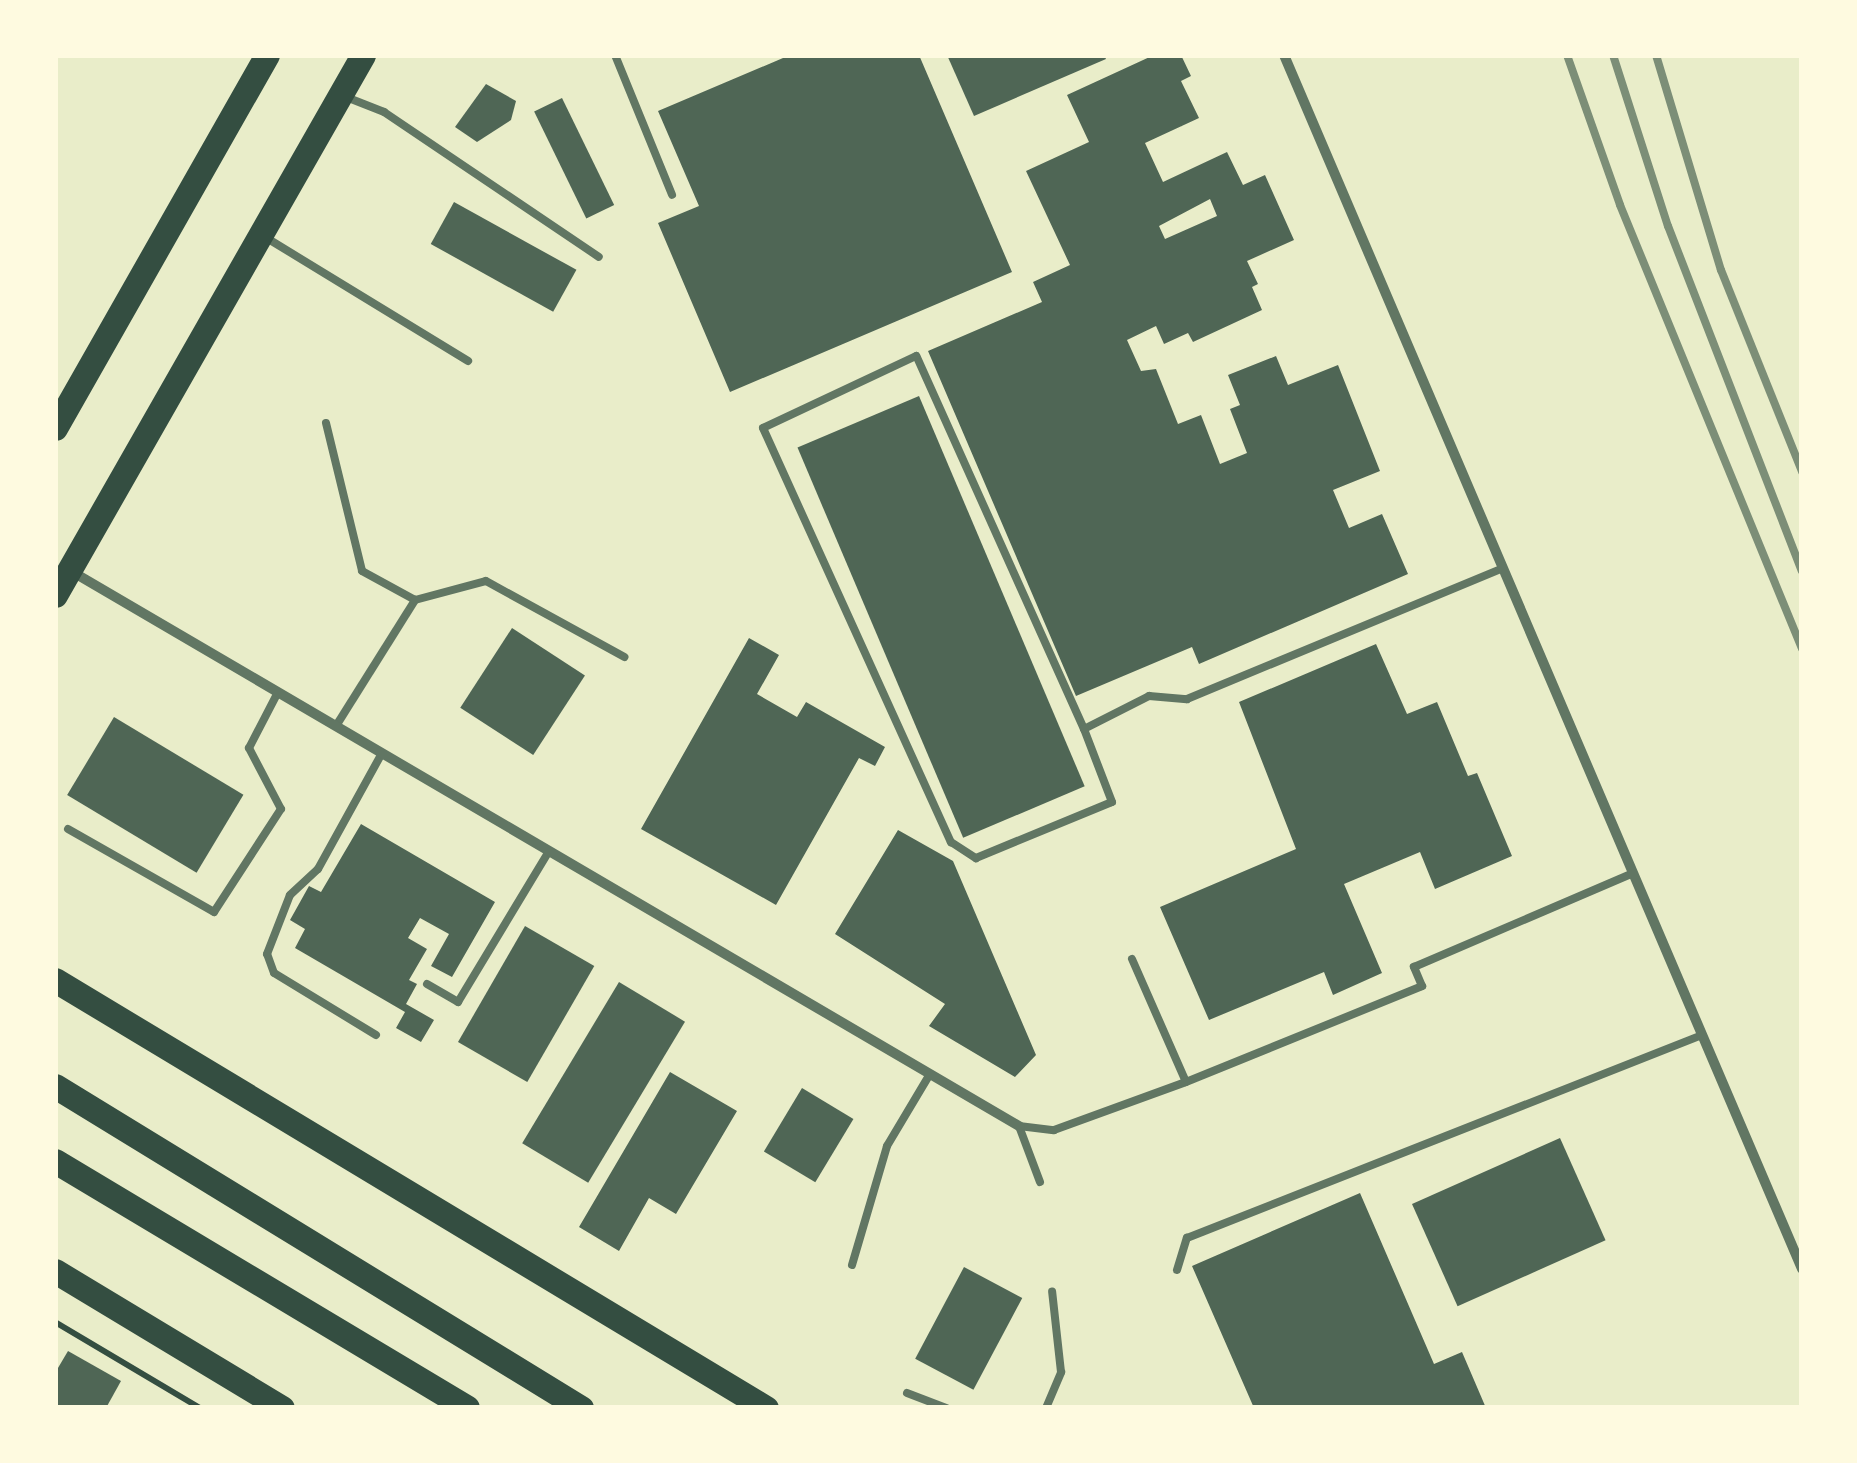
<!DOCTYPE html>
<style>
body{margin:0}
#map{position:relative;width:1857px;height:1463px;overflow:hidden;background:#e9edc9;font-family:Montserrat,sans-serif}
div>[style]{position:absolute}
.building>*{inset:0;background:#4f6655;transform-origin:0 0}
.path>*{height:6px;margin:-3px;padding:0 3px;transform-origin:3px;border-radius:3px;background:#344e41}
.service>*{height:8px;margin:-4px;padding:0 4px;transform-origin:4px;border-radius:4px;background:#617663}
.minor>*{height:10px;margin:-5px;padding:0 5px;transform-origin:5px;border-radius:5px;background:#617663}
.primary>*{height:25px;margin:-12.5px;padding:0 12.5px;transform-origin:12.5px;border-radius:12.5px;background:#344e41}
.rail>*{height:8px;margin:-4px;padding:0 4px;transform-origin:4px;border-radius:4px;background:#7c8e77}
span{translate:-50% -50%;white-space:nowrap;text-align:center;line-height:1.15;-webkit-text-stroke:9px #fefae0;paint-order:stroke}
.frame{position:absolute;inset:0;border:58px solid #fefae0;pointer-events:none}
</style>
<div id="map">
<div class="building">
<div style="clip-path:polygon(790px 55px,919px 55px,1012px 272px,730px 392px,658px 223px,699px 206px,658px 111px)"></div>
<div style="clip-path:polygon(947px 55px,1104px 55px,1106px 59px,974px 116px)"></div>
<div style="clip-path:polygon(evenodd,1154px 55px,1181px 55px,1191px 76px,1181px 81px,1199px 118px,1145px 143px,1163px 182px,1227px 152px,1243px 185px,1265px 175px,1294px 240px,1247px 261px,1258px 284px,1252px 287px,1262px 310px,1193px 342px,1188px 333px,1164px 344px,1156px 326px,1127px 340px,1141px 371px,1156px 369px,1178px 424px,1201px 415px,1220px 464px,1247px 453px,1230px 409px,1240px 405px,1228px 375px,1276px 356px,1288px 385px,1338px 365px,1380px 471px,1333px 490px,1349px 528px,1382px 514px,1408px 574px,1199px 664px,1192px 647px,1076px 696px,928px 351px,1042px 302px,1033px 282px,1070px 265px,1026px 171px,1089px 142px,1067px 95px,1154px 55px,1210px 199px,1217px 216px,1165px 239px,1159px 226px,1210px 199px)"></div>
<div style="clip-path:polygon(486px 84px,516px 101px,511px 120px,477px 142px,455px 127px)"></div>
<div style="left:562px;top:98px;width:119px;height:31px;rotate:64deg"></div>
<div style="left:454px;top:202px;width:140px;height:48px;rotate:29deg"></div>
<div style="left:919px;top:396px;width:424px;height:132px;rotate:67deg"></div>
<div style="left:512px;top:628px;width:87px;height:95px;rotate:33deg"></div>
<div style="clip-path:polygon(749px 638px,779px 655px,757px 694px,797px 717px,806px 702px,885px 747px,875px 766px,859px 758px,776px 905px,641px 829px)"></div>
<div style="clip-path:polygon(1376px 644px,1407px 714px,1437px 702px,1468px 776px,1477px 773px,1512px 856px,1435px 889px,1420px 852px,1344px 884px,1382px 973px,1333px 995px,1324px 972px,1209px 1020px,1160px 907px,1296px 849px,1239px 702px)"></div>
<div style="left:114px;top:717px;width:151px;height:91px;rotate:31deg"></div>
<div style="clip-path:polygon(361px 824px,495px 902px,452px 977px,431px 966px,449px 934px,420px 918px,408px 938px,427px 949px,409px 980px,417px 984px,406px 1004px,434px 1020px,421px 1042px,396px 1028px,405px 1012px,295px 948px,305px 929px,290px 920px,309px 886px,321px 892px)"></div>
<div style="clip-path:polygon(898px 830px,953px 861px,1036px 1055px,1015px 1077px,929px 1026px,945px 1004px,835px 934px)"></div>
<div style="left:525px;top:926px;width:80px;height:134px;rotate:30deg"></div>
<div style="left:619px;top:982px;width:77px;height:188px;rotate:31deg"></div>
<div style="clip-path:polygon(670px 1072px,737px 1111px,676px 1214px,649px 1198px,619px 1251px,579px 1227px)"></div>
<div style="left:802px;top:1088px;width:60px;height:74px;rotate:31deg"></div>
<div style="left:1560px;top:1138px;width:112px;height:162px;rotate:66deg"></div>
<div style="clip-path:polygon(1360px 1193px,1434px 1364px,1462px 1352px,1486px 1408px,1254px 1408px,1192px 1266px)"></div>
<div style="left:964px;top:1267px;width:66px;height:104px;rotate:28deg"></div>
<div style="clip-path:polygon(68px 1351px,121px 1381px,106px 1408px,55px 1408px,55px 1373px)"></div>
</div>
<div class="path">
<div style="left:55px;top:1322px;width:169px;rotate:30.7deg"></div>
</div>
<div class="service">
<div style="left:615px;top:55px;width:151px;rotate:67.8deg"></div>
<div style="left:346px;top:97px;width:41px;rotate:21.5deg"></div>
<div style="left:384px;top:112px;width:259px;rotate:34deg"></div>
<div style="left:265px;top:237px;width:238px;rotate:31.4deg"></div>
<div style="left:326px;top:423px;width:152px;rotate:76.3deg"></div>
<div style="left:362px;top:571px;width:60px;rotate:28.7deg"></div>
<div style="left:336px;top:726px;width:149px;rotate:-57.9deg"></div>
<div style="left:415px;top:600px;width:73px;rotate:-15deg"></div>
<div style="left:486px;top:581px;width:158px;rotate:28.8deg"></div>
<div style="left:1084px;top:729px;width:409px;rotate:-114.2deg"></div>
<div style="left:916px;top:356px;width:169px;rotate:154.8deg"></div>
<div style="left:763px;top:428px;width:455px;rotate:65.6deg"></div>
<div style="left:951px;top:842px;width:30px;rotate:33deg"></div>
<div style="left:976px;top:858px;width:147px;rotate:-22.4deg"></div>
<div style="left:1112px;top:802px;width:78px;rotate:-111deg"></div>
<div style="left:1084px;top:729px;width:73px;rotate:-26.9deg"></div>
<div style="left:1149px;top:696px;width:38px;rotate:5deg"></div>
<div style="left:1187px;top:699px;width:342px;rotate:-22.5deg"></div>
<div style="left:68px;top:829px;width:168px;rotate:29.6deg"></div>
<div style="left:214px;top:912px;width:123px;rotate:-57deg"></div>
<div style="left:281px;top:809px;width:69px;rotate:-117.7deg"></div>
<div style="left:249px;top:748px;width:63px;rotate:-62.6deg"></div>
<div style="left:1132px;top:959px;width:134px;rotate:66.3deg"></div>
<div style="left:1186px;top:1082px;width:255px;rotate:-22.1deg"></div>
<div style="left:1422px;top:986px;width:21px;rotate:-113deg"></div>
<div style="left:1414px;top:967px;width:238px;rotate:-23.2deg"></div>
<div style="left:427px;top:984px;width:36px;rotate:30deg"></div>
<div style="left:458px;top:1002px;width:176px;rotate:-58.9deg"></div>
<div style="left:376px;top:1035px;width:119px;rotate:-148.7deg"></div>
<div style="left:274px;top:973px;width:20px;rotate:-110deg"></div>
<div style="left:267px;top:954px;width:63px;rotate:-68.7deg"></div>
<div style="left:290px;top:895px;width:38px;rotate:-43deg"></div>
<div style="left:318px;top:869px;width:132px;rotate:-61.1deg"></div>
<div style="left:1040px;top:1182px;width:60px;rotate:-110.6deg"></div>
<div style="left:1019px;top:1126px;width:35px;rotate:7deg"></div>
<div style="left:1054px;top:1130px;width:140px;rotate:-20deg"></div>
<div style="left:852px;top:1265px;width:124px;rotate:-73.6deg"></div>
<div style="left:887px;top:1146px;width:84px;rotate:-59.2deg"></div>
<div style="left:1177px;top:1270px;width:34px;rotate:-73deg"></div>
<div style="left:1187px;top:1238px;width:554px;rotate:-21.51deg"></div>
<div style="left:907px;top:1393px;width:42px;rotate:21deg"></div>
<div style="left:1046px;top:1408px;width:39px;rotate:-67deg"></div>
<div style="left:1061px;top:1372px;width:81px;rotate:-96.3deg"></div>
</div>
<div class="minor">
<div style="left:1284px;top:55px;width:1320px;rotate:66.89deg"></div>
<div style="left:71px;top:571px;width:1099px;rotate:30.35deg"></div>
</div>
<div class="primary">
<div style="left:55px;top:428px;width:429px;rotate:-60.4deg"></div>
<div style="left:55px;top:595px;width:622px;rotate:-60.3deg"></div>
<div style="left:55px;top:980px;width:830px;rotate:31.05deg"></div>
<div style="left:55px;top:1086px;width:617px;rotate:31.47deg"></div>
<div style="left:55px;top:1161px;width:480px;rotate:30.9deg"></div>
<div style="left:55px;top:1271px;width:265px;rotate:31.1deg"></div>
</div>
<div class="rail">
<div style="left:1567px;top:55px;width:159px;rotate:70.5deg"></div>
<div style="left:1620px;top:205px;width:480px;rotate:67.7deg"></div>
<div style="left:1613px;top:55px;width:180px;rotate:72.2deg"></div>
<div style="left:1668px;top:226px;width:370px;rotate:68.8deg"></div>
<div style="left:1656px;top:55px;width:225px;rotate:73.2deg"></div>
<div style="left:1721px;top:270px;width:218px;rotate:68.1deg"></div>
</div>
<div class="frame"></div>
</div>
